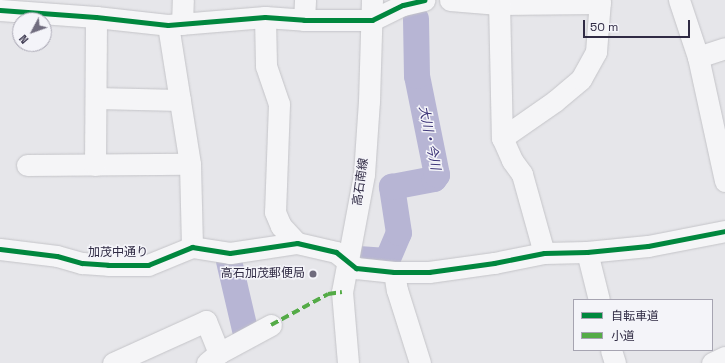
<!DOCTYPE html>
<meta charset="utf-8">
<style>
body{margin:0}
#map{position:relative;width:725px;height:363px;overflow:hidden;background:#e6e6ea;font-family:"Space Grotesk","Noto Sans JP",sans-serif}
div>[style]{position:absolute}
.river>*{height:26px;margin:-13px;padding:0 13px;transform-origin:13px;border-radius:13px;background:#b7b5d4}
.roads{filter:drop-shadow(0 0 1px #c4c4c8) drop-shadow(0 0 1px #c4c4c8)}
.minor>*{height:21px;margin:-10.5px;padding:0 10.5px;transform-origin:10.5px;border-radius:10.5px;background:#f5f5f7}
.quiet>*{height:4px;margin-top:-2px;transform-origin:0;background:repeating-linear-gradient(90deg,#54ab47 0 8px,transparent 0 12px)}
.cycleway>*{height:5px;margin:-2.5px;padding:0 2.5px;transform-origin:2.5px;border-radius:2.5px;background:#00873e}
.dots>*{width:11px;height:11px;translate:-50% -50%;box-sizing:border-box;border:2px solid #f4f4f9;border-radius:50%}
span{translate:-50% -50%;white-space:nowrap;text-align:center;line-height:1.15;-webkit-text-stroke:3px #f4f4f9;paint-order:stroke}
.street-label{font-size:12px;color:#302b44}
.poi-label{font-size:12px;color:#302b44}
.right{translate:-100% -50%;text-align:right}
.water-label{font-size:13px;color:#3d3578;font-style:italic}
.legend{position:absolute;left:573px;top:299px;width:140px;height:52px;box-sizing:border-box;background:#f4f4f9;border:1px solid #a6a4b1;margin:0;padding:5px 7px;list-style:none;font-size:12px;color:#302b44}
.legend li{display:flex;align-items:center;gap:8px;height:20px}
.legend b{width:20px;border:1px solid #a6a4b1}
.north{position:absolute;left:12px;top:12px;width:40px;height:40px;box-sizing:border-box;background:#f4f4f9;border:1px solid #a6a4b1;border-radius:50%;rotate:229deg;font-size:11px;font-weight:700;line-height:16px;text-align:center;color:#302b44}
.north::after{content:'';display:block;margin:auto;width:14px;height:18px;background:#706c7e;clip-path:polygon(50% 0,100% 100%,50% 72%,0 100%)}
.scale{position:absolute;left:583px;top:20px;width:107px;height:18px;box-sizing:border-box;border:2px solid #302b44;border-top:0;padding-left:5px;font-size:12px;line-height:14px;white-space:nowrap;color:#302b44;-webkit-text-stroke:3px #f4f4f9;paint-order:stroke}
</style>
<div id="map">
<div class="river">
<i style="left:358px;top:259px;width:29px;rotate:4deg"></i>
<i style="left:387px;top:261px;width:30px;rotate:-67deg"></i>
<i style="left:399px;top:233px;width:47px;rotate:-98.7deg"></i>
<i style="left:392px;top:187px;width:43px;rotate:-10.8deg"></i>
<i style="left:434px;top:179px;width:5px;rotate:-53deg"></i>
<i style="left:437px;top:175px;width:101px;rotate:-101.4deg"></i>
<i style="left:417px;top:76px;width:57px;rotate:-91deg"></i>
<i style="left:229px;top:261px;width:75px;rotate:76.9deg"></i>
</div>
<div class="roads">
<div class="minor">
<i style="left:450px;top:0;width:49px;rotate:4.7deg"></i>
<i style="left:499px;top:4px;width:101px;rotate:-0.6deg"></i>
<i style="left:499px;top:0;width:138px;rotate:88.8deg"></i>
<i style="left:679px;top:0;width:60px;rotate:71.6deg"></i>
<i style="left:698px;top:57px;width:127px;rotate:77.7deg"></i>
<i style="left:0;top:10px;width:96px;rotate:4.2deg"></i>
<i style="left:96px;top:17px;width:72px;rotate:6.3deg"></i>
<i style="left:168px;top:25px;width:97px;rotate:-4.7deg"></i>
<i style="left:265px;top:17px;width:39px;rotate:4deg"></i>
<i style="left:304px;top:20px;width:68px"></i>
<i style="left:372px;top:20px;width:34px;rotate:-26deg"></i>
<i style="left:403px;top:5px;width:22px;rotate:-13deg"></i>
<i style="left:265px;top:17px;width:49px;rotate:88.8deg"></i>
<i style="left:266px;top:66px;width:40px;rotate:71.1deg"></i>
<i style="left:279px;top:104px;width:108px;rotate:92.1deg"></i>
<i style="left:275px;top:212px;width:15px;rotate:67deg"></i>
<i style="left:281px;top:226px;width:23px;rotate:47deg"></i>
<i style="left:304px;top:20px;width:20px;rotate:-87deg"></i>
<i style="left:182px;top:24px;width:24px;rotate:-88deg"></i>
<i style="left:168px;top:25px;width:141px;rotate:81deg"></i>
<i style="left:190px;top:164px;width:83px;rotate:88.6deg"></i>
<i style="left:698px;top:57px;width:28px;rotate:-18deg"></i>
<i style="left:96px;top:98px;width:84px;rotate:1.4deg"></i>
<i style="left:27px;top:165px;width:163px;rotate:-0.4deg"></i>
<i style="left:95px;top:165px;width:148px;rotate:-89.6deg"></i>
<i style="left:0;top:249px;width:57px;rotate:7deg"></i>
<i style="left:57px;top:256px;width:26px;rotate:16deg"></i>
<i style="left:82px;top:263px;width:26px;rotate:4deg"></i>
<i style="left:108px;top:265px;width:40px"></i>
<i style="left:148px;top:265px;width:48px;rotate:-22.2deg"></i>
<i style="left:192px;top:247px;width:38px;rotate:9deg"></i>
<i style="left:230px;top:253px;width:68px;rotate:-8.5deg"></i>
<i style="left:297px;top:243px;width:40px;rotate:13deg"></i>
<i style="left:336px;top:252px;width:26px;rotate:39deg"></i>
<i style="left:356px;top:268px;width:38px;rotate:6deg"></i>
<i style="left:394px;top:272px;width:35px"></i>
<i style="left:429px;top:272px;width:66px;rotate:-7.9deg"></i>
<i style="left:494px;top:263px;width:51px;rotate:-11.3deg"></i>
<i style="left:544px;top:253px;width:43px;rotate:-1.3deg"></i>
<i style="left:587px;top:252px;width:61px;rotate:-5.6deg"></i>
<i style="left:648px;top:246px;width:78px;rotate:-11deg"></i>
<i style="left:587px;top:252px;width:49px;rotate:76deg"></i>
<i style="left:544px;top:253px;width:82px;rotate:-105.6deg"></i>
<i style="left:522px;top:174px;width:17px;rotate:-126deg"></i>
<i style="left:512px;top:160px;width:24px;rotate:-114deg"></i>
<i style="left:502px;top:138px;width:65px;rotate:-34.9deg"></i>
<i style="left:555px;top:101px;width:34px;rotate:-40deg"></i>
<i style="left:581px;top:79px;width:31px;rotate:-61deg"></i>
<i style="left:596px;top:52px;width:52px;rotate:-85.6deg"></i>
<i style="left:394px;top:272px;width:18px;rotate:81deg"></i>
<i style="left:397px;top:290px;width:77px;rotate:72.5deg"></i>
<i style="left:611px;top:350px;width:14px;rotate:73deg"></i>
<i style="left:113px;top:363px;width:102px;rotate:-24.3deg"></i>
<i style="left:206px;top:321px;width:35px;rotate:68deg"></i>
<i style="left:207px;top:363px;width:16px;rotate:-40deg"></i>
<i style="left:219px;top:353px;width:59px;rotate:-28.3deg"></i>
<i style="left:348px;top:363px;width:71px;rotate:-94.8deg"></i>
<i style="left:342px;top:292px;width:120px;rotate:-79.4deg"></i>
<i style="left:364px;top:174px;width:73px;rotate:-86.1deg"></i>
<i style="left:369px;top:101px;width:101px;rotate:-88.3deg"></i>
<i style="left:712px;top:363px;width:14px;rotate:-25deg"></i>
</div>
</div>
<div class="quiet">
<i style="left:271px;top:325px;width:65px;rotate:-28.5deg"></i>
<i style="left:328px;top:294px;width:14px;rotate:-8deg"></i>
</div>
<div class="cycleway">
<i style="left:0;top:10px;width:96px;rotate:4.2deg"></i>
<i style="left:96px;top:17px;width:72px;rotate:6.3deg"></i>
<i style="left:168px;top:25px;width:97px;rotate:-4.7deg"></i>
<i style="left:265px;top:17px;width:39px;rotate:4deg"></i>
<i style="left:304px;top:20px;width:68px"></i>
<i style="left:372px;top:20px;width:34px;rotate:-26deg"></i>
<i style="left:403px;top:5px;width:22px;rotate:-13deg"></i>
<i style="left:0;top:249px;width:57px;rotate:7deg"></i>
<i style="left:57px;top:256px;width:26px;rotate:16deg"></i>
<i style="left:82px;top:263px;width:26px;rotate:4deg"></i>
<i style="left:108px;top:265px;width:40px"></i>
<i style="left:148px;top:265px;width:48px;rotate:-22.2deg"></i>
<i style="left:192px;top:247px;width:38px;rotate:9deg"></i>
<i style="left:230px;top:253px;width:68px;rotate:-8.5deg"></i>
<i style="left:297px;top:243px;width:40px;rotate:13deg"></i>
<i style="left:336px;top:252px;width:26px;rotate:39deg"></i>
<i style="left:356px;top:268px;width:38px;rotate:6deg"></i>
<i style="left:394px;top:272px;width:35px"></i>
<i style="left:429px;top:272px;width:66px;rotate:-7.9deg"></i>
<i style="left:494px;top:263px;width:51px;rotate:-11.3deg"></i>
<i style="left:544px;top:253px;width:43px;rotate:-1.3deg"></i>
<i style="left:587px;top:252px;width:61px;rotate:-5.6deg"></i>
<i style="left:648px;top:246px;width:78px;rotate:-11deg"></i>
</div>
<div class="dots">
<i style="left:313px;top:274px;background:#706c7e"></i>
</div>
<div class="street-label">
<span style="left:361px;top:182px;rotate:-82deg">高石南線</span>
<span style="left:118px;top:253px">加茂中通り</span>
</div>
<div class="poi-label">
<span class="right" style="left:305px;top:274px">高石加茂郵便局</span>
</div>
<div class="water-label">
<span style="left:429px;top:138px;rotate:79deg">大川・今川</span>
</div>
<ul class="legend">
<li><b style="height:5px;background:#00873e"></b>自転車道</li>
<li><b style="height:5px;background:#54ab47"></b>小道</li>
</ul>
<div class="north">N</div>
<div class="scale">50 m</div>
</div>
